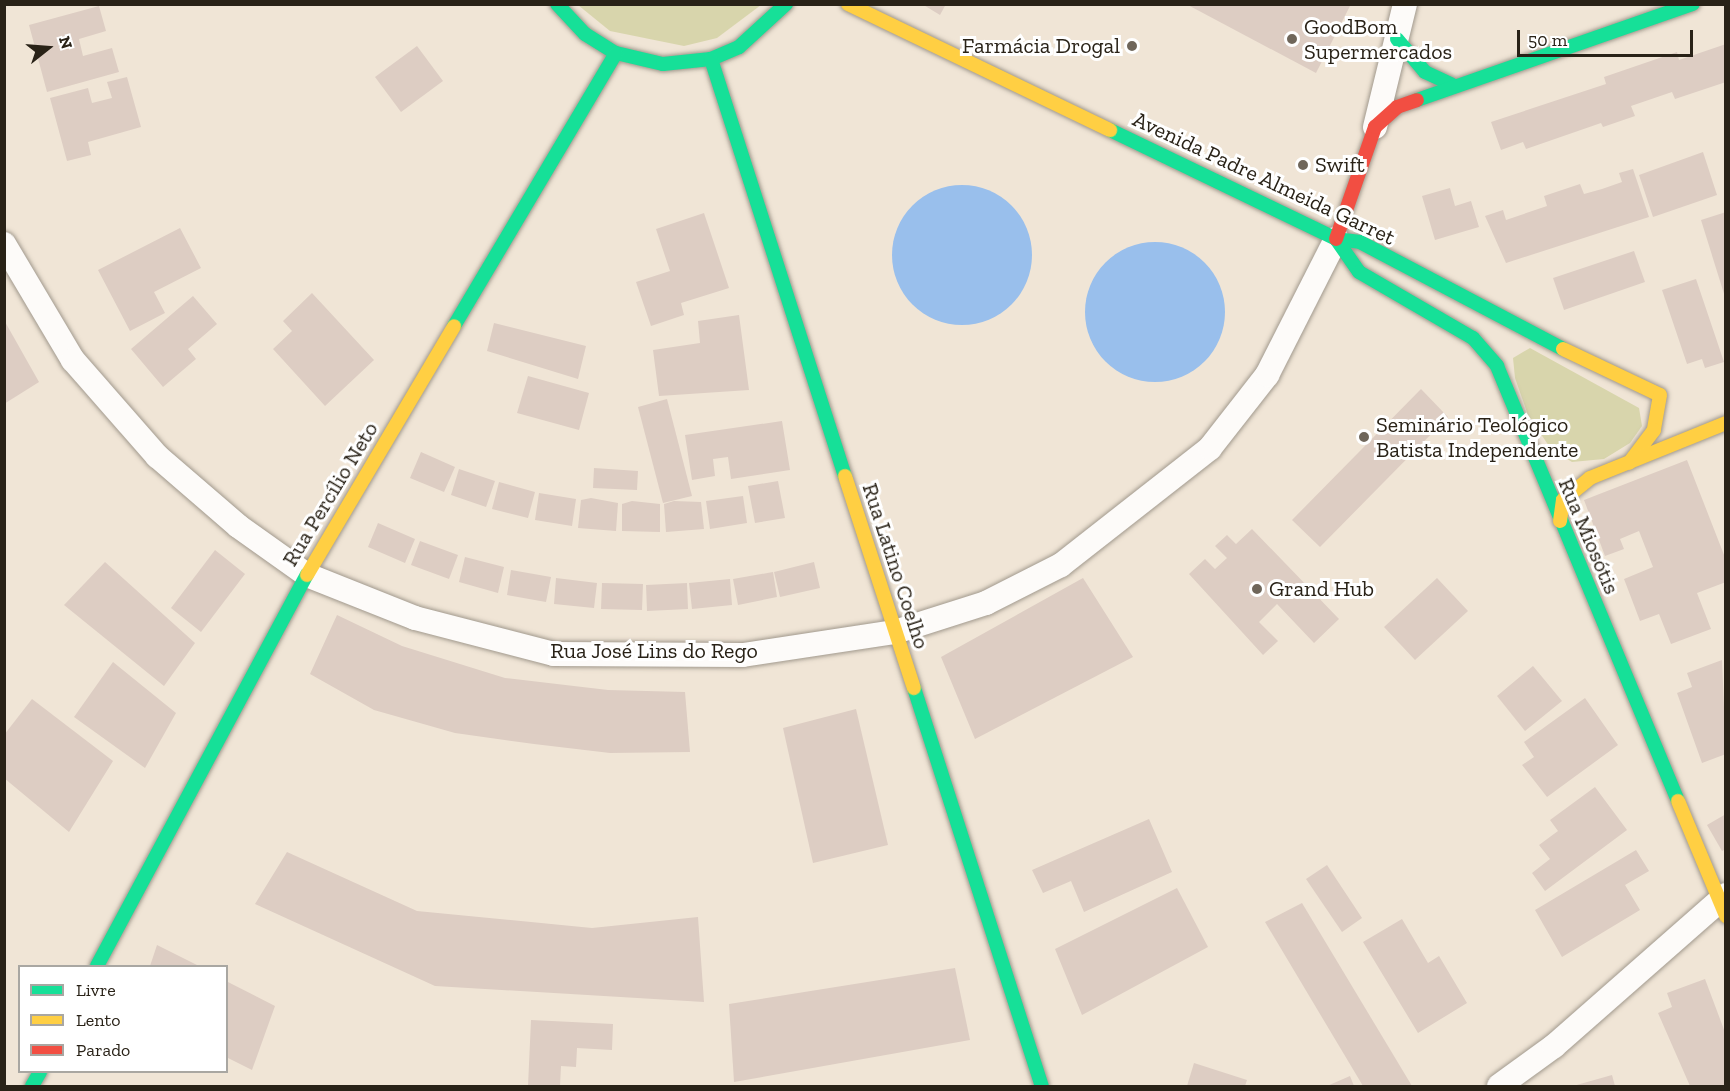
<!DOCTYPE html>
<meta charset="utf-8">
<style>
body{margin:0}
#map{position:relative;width:1730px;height:1091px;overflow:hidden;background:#f0e5d6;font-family:"Zilla Slab",serif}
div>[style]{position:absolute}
.green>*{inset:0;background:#d8d5ac}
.water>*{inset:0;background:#99bfec}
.round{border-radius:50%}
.building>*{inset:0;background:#ddcdc3}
.roads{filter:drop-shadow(0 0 2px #a1998d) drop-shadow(0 0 2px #a1998d)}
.street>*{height:24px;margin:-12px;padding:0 12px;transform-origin:12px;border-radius:12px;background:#fdfbf9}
.fast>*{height:14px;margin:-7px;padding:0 7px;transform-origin:7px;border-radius:7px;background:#16e098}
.slow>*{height:14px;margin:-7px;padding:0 7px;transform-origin:7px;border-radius:7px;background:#ffcf43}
.jam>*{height:14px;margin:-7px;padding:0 7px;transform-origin:7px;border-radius:7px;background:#f24e42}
.dots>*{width:16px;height:16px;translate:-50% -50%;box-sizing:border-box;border:3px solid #fff;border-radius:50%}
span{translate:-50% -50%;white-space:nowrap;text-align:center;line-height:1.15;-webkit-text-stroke:6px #fff;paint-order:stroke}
.poi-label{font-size:22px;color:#292217}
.left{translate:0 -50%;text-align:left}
.right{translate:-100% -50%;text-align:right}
.street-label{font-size:22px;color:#292217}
.frame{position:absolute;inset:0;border:6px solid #292217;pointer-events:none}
.legend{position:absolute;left:18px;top:965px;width:210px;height:108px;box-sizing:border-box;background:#fff;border:2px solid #a9a7a2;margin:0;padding:8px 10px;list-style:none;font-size:18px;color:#292217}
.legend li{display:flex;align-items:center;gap:12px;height:30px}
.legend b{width:30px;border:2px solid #a9a7a2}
.north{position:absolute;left:18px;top:18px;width:60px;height:60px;-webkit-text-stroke:4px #fff;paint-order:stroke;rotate:73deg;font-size:16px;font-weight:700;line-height:24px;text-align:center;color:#292217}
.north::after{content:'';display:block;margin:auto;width:21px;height:27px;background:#292217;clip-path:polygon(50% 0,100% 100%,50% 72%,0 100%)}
.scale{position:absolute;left:1517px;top:30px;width:176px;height:27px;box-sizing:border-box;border:3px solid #292217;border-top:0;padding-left:8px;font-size:18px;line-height:21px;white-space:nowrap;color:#292217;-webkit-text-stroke:4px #fff;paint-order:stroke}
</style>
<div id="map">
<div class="green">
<i style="clip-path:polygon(578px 5px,761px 5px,717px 38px,684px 46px,610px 31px)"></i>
<i style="clip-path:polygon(1530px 348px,1639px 408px,1642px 426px,1630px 443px,1604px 459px,1572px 462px,1551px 449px,1528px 415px,1515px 378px,1513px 358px)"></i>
</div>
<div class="water">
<i class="round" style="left:892px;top:185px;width:140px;height:140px"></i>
<i class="round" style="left:1085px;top:242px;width:140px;height:140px"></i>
</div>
<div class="building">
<i style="clip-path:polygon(922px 4px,946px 4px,940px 15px)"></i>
<i style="clip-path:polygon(1186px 4px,1351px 4px,1316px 73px)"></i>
<i style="clip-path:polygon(99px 6px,106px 31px,79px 39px,83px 56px,112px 48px,119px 72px,47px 92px,29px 25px)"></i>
<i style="clip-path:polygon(1726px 44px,1726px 82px,1675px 99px,1672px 92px,1631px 106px,1635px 116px,1603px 127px,1601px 123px,1526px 149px,1523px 142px,1501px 150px,1491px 122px,1606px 84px,1604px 77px,1677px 52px,1679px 60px)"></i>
<i style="clip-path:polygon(417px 46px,443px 81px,401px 112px,375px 77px)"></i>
<i style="clip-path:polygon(127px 77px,141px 127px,88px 142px,91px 155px,67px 161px,50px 98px,88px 88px,92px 103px,112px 98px,107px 82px)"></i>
<i style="clip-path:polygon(1703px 152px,1717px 195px,1653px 217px,1639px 175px)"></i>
<i style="clip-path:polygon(1633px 169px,1649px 217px,1506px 263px,1485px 216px,1503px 210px,1506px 220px,1547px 206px,1544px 196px,1580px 184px,1584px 194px,1602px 189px,1622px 182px,1619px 173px)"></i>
<i style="clip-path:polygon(1450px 188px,1455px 206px,1471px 201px,1479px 227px,1435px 240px,1422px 196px)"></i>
<i style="clip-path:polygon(1726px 212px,1726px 297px,1725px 297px,1701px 220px)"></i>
<i style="clip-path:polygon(704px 213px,729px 288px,681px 303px,684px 315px,651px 326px,636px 282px,670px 271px,656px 229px)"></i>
<i style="clip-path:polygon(180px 228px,201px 268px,154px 292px,165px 313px,130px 331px,98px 270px)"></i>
<i style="clip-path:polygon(1634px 251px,1645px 282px,1564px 310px,1553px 278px)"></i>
<i style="clip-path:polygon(1696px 279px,1724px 362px,1705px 368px,1702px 359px,1687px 364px,1662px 290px)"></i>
<i style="clip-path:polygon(312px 293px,374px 360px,325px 406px,273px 349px,292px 331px,283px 321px)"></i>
<i style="clip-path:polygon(193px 296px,217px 324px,188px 349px,196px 359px,163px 387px,131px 349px)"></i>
<i style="clip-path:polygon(739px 315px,749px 390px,659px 396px,653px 350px,700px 343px,698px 321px)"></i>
<i style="clip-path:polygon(4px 320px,39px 382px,4px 404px)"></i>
<i style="clip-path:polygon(494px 323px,586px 346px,578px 379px,487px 351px)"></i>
<i style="clip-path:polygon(528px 376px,589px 393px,579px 430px,517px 413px)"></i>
<i style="clip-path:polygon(1421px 389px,1448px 417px,1320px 547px,1292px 520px)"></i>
<i style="clip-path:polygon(667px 399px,692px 496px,663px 503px,638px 407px)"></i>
<i style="clip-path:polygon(782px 421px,790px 470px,731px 479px,728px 457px,713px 459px,715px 476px,692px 480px,685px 435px)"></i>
<i style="clip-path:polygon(421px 452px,455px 467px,444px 492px,410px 478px)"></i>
<i style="clip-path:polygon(1687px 460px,1726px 560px,1726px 582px,1697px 593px,1711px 629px,1671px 644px,1659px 614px,1640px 621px,1624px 579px,1653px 567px,1639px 531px,1620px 539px,1624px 549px,1605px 556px,1584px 500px)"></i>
<i style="clip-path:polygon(594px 468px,638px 471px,637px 490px,593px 488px)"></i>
<i style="clip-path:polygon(459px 469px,495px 481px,486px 507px,451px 495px)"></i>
<i style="clip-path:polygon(778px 481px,785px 518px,755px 523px,748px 486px)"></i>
<i style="clip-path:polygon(499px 482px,535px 492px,528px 518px,492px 509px)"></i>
<i style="clip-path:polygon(539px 493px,576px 499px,572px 526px,535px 520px)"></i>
<i style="clip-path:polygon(743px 496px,747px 523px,710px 529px,706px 501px)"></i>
<i style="clip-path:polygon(591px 498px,618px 503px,616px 531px,578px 528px,581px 500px)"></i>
<i style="clip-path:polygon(632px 501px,660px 504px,660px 532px,622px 531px,622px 504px)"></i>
<i style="clip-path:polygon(674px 501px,701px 502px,704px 529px,666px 532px,664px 504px)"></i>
<i style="clip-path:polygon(378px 523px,415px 539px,405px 563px,368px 547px)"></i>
<i style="clip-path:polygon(1252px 529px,1339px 619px,1314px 643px,1277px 604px,1259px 622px,1278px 641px,1263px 655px,1189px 574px,1205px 559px,1215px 569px,1227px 558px,1215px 546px,1227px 535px,1236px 544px)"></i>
<i style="clip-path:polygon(420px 541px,458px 555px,449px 579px,411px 565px)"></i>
<i style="clip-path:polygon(215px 550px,245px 574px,201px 632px,171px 608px)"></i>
<i style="clip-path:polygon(465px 557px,504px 567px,498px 593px,459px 582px)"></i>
<i style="clip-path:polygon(105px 562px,195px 643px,164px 686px,64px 605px)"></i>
<i style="clip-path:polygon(814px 562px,820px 588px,780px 597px,774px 572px)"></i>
<i style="clip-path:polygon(511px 570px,551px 577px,546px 602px,507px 595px)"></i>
<i style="clip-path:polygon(773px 572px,777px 597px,738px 605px,733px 579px)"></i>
<i style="clip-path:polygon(556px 578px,597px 583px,594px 608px,554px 604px)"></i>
<i style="clip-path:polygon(1083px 578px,1133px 657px,975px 739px,941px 657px)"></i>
<i style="clip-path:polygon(1437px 578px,1468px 611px,1415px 660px,1384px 627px)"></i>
<i style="clip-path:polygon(730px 579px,732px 605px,692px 609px,689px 583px)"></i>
<i style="clip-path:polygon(602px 583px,643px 584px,642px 610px,601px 609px)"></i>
<i style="clip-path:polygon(687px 583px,688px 609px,647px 611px,646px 585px)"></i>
<i style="clip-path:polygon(337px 615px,402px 646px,505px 678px,608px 690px,685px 692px,690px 752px,610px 753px,534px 744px,455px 733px,374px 710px,310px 674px)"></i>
<i style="clip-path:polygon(1722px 660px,1726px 754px,1702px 763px,1677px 693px,1692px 687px,1687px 673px)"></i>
<i style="clip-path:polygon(113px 662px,176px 713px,145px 768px,74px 717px)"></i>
<i style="clip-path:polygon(1533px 666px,1562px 701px,1525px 731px,1497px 696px)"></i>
<i style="clip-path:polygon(1585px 698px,1618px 745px,1547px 797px,1522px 765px,1534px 757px,1524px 742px)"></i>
<i style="clip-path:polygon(32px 699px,113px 761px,69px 832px,4px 778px,4px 735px)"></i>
<i style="clip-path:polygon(856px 709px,888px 845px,813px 863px,783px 728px)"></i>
<i style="clip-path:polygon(1595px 787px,1627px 830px,1545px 891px,1532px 873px,1550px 859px,1539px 845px,1558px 831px,1550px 820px)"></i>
<i style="clip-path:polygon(1726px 814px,1726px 849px,1722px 851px,1707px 825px)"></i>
<i style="clip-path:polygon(1149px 819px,1172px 872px,1084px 912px,1071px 881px,1043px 893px,1032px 870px)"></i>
<i style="clip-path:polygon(1636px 850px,1649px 871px,1625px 885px,1640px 910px,1562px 957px,1535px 910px)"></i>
<i style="clip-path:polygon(287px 852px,417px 911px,592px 928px,698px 917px,704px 1002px,435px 986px,255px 904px)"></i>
<i style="clip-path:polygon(1327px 865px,1362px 918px,1342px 932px,1306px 879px)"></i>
<i style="clip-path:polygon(1177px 888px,1208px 947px,1082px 1015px,1055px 949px)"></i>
<i style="clip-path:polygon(1302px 903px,1412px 1086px,1363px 1086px,1265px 922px)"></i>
<i style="clip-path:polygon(1402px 919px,1428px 963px,1439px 956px,1467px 1003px,1418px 1033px,1363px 942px)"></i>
<i style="clip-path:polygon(157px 945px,199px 966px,150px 966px)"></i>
<i style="clip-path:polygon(955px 968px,970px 1040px,734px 1082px,729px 1004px)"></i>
<i style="clip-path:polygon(1705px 979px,1726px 1035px,1726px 1086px,1690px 1086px,1658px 1013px,1672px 1007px,1667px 993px)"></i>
<i style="clip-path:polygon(226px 981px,275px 1006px,252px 1070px,226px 1057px)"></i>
<i style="clip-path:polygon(531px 1020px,613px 1024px,612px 1050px,577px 1048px,576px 1067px,561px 1066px,560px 1086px,528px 1086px)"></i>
<i style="clip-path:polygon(1194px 1063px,1247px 1080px,1245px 1086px,1187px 1086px)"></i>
<i style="clip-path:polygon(1612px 1075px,1615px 1086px,1573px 1086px)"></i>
<i style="clip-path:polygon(1350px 1076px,1354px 1086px,1327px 1086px)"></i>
</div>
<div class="roads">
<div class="street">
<i style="left:1375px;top:127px;width:127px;rotate:-76.3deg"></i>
<i style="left:4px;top:244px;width:135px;rotate:59.3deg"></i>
<i style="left:73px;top:360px;width:128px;rotate:48.8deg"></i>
<i style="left:157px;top:456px;width:107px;rotate:40.8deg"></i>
<i style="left:238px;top:526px;width:85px;rotate:35.4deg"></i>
<i style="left:307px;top:575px;width:116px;rotate:21.7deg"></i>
<i style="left:415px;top:618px;width:144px;rotate:14.5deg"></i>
<i style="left:554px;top:654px;width:189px;rotate:0.3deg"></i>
<i style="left:743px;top:655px;width:154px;rotate:-8.6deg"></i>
<i style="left:895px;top:632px;width:96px;rotate:-17.7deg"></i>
<i style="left:986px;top:603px;width:84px;rotate:-26.9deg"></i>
<i style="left:1061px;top:565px;width:189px;rotate:-38.1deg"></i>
<i style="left:1210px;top:448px;width:93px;rotate:-52deg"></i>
<i style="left:1267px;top:375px;width:153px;rotate:-63.1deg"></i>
<i style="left:1499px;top:1086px;width:68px;rotate:-36deg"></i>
<i style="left:1554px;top:1046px;width:229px;rotate:-41.3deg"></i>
</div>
<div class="fast">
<i style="left:557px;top:4px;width:41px;rotate:47deg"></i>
<i style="left:585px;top:34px;width:36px;rotate:32deg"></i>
<i style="left:616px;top:53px;width:48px;rotate:13.2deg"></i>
<i style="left:663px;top:64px;width:48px;rotate:-5.9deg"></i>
<i style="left:711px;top:59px;width:30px;rotate:-23deg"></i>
<i style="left:739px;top:47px;width:64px;rotate:-42.5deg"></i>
<i style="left:1397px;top:39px;width:43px;rotate:49.7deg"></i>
<i style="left:1425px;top:72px;width:29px;rotate:25deg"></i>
<i style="left:711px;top:59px;width:438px;rotate:72.2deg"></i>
<i style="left:1417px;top:100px;width:292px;rotate:-19.2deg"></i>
<i style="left:1110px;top:130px;width:251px;rotate:25.7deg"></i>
<i style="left:1336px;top:239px;width:24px;rotate:7deg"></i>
<i style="left:1360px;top:242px;width:229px;rotate:27.8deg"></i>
<i style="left:1336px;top:239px;width:40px;rotate:55.1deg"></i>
<i style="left:1359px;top:272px;width:132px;rotate:30.1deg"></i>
<i style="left:1473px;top:338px;width:37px;rotate:49deg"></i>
<i style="left:1497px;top:366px;width:471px;rotate:67.4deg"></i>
<i style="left:454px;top:326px;width:317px;rotate:-59.3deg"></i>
<i style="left:914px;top:688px;width:418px;rotate:72.2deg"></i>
<i style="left:97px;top:966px;width:444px;rotate:-61.8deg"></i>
<i style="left:32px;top:1086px;width:16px;rotate:-60deg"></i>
</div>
<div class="slow">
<i style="left:848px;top:4px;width:291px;rotate:25.7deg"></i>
<i style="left:1563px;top:349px;width:107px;rotate:25.4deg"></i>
<i style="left:1660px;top:395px;width:36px;rotate:100deg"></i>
<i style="left:1654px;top:430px;width:41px;rotate:127.1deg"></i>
<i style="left:845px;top:476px;width:223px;rotate:72deg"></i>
<i style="left:1560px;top:521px;width:21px;rotate:-82deg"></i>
<i style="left:1563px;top:500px;width:35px;rotate:-39deg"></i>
<i style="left:1590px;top:478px;width:147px;rotate:-22deg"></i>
<i style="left:307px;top:575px;width:289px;rotate:-59.4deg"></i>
<i style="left:1678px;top:801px;width:125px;rotate:67.3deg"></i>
</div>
<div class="jam">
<i style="left:1336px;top:239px;width:119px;rotate:-70.8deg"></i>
<i style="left:1375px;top:127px;width:30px;rotate:-42deg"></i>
<i style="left:1397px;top:107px;width:21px;rotate:-19deg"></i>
</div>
</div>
<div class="dots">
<i style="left:1292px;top:39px;background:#6f665a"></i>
<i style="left:1132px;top:46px;background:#6f665a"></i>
<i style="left:1303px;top:165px;background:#6f665a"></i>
<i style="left:1364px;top:437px;background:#6f665a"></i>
<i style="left:1257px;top:589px;background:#6f665a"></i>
</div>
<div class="poi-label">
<span class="left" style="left:1304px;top:39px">GoodBom<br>Supermercados</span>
<span class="right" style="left:1120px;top:46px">Farmácia Drogal</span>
<span class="left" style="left:1315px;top:165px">Swift</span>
<span class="left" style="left:1376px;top:437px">Seminário Teológico<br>Batista Independente</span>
<span class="left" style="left:1269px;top:589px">Grand Hub</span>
</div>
<div class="street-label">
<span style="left:1264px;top:178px;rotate:25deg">Avenida Padre Almeida Garret</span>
<span style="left:330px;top:494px;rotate:-59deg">Rua Percílio Neto</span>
<span style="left:1589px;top:536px;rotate:67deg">Rua Miosótis</span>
<span style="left:896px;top:566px;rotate:72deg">Rua Latino Coelho</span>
<span style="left:654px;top:651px">Rua José Lins do Rego</span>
</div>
<div class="frame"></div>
<ul class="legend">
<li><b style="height:8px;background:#16e098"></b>Livre</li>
<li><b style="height:8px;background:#ffcf43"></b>Lento</li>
<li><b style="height:8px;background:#f24e42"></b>Parado</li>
</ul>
<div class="north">N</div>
<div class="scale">50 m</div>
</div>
